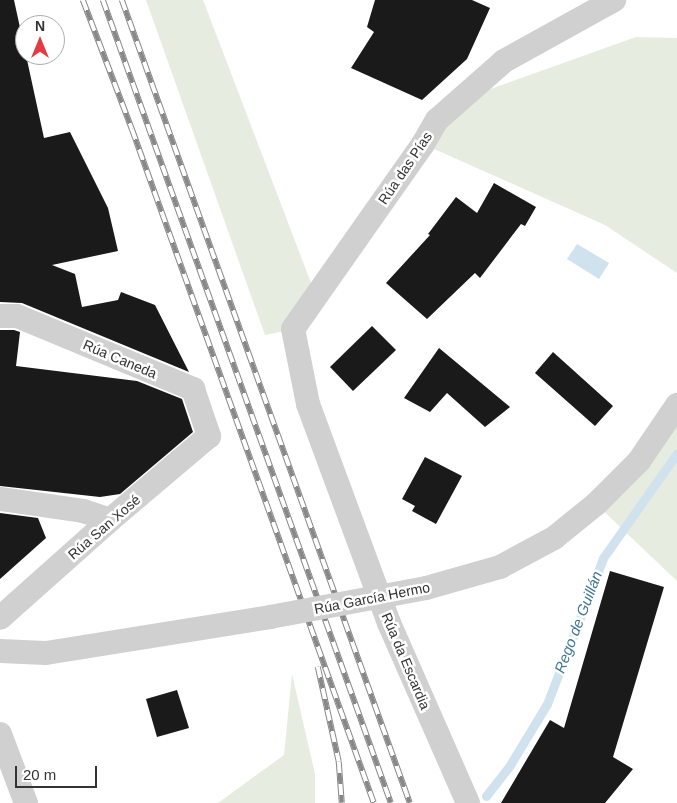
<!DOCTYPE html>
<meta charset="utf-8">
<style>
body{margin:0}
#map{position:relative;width:677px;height:803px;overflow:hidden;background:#fff;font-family:Helvetica,sans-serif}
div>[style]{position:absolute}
.green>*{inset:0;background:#e6ecdf}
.water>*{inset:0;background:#cfe2ee}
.stream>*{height:9px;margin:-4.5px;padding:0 4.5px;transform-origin:4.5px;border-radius:4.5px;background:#cfe2ee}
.building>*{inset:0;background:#1a1a1a}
.street>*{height:24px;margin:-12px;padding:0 12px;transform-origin:12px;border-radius:12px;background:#d0d0d0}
.rail>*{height:5.5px;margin-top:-2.75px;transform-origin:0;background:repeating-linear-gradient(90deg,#fff 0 11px,#888 0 22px);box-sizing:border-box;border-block:1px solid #888}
.street-bridge>*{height:24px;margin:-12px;padding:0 12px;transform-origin:12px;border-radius:12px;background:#d0d0d0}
span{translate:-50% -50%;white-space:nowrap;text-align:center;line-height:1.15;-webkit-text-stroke:5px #fff;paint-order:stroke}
.street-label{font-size:14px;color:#333}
.water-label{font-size:15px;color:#3f7597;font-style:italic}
.north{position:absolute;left:15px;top:15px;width:50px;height:50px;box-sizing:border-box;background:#fff;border:1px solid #adadad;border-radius:50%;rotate:0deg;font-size:14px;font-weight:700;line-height:20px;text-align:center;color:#333}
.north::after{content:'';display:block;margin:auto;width:18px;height:22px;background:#e63946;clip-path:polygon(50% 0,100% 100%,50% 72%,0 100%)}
.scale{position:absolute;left:15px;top:766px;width:82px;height:22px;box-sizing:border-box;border:2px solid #333;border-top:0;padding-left:6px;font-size:15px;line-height:18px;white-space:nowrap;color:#333;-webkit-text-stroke:4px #fff;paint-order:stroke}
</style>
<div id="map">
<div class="green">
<i style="clip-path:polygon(146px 0,203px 0,316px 296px,293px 329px,265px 335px)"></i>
<i style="clip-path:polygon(636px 37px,677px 38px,677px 273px,605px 225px,423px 144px,460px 100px)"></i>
<i style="clip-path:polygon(677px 405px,677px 581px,596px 504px)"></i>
<i style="clip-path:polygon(292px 674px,315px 774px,315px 803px,218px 803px,284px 755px)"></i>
</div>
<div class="water">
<i style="clip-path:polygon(577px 244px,609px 263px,599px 279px,567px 259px)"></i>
</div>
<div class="stream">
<i style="left:486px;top:796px;width:39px;rotate:-52deg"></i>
<i style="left:510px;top:765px;width:71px;rotate:-58.8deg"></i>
<i style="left:547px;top:704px;width:156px;rotate:-69deg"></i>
<i style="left:603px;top:558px;width:128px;rotate:-54.8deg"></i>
</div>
<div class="building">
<i style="clip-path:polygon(0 0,14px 0,44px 138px,70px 132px,108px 208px,118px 251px,52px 265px,75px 274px,82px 307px,118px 300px,121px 292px,155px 305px,189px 372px,22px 303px,0 302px)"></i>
<i style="clip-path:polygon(375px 0,472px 0,490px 8px,467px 59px,422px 100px,351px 68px,374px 32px,367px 27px)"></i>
<i style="clip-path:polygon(494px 183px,536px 207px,525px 226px,521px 224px,480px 278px,475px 273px,427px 319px,386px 283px,430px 235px,428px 234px,456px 197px,477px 213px)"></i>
<i style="clip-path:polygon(372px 326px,396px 350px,353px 391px,330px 367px)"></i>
<i style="clip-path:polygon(0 330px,14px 330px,20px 332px,16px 366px,137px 381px,182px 399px,193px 432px,120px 494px,100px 497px,0 486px)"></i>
<i style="clip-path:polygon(439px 348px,510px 407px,485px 427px,447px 393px,430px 412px,404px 398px)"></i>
<i style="clip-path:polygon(553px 352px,613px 406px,595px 426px,535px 373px)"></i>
<i style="clip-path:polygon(425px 457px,462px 476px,436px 524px,412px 511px,415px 506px,402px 499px)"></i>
<i style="clip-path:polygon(0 513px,38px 518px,46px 538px,0 579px)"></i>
<i style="clip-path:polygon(610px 571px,664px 587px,613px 757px,633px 769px,605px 803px,501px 803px,550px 720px,564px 728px)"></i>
<i style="clip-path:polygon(177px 690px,189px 728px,157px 737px,146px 699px)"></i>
</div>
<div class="street">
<i style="left:0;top:316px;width:17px"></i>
<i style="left:17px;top:316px;width:191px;rotate:22.5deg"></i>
<i style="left:193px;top:389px;width:50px;rotate:71.2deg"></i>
<i style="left:209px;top:436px;width:130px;rotate:139.7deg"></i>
<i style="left:110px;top:520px;width:147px;rotate:138.3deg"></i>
<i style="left:0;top:499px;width:84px;rotate:8.2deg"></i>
<i style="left:83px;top:511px;width:28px;rotate:18deg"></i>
<i style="left:426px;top:588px;width:77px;rotate:-15.8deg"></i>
<i style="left:500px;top:567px;width:61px;rotate:-28.2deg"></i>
<i style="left:554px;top:538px;width:54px;rotate:-39deg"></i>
<i style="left:596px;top:504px;width:61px;rotate:-45deg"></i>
<i style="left:639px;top:461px;width:68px;rotate:-55.8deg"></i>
<i style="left:0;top:651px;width:46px;rotate:2.5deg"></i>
<i style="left:46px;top:653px;width:227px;rotate:-9.1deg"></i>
<i style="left:0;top:734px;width:74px;rotate:69.4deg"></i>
<i style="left:468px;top:803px;width:197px;rotate:-113.7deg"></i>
<i style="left:389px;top:623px;width:233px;rotate:-110.3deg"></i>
<i style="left:308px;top:404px;width:76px;rotate:-101.3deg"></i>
<i style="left:293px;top:329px;width:226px;rotate:-54.9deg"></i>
<i style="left:423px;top:144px;width:28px;rotate:-60deg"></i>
<i style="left:437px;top:120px;width:89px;rotate:-41.4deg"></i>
<i style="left:504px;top:61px;width:126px;rotate:-29deg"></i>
</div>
<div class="rail">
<i style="left:83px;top:0;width:138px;rotate:69.2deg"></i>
<i style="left:132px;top:129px;width:716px;rotate:70.25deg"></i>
<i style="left:103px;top:0;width:853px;rotate:70.27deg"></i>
<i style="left:122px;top:0;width:853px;rotate:70.27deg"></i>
<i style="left:318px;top:667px;width:97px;rotate:77.5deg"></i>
<i style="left:339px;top:762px;width:41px;rotate:85.8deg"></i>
</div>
<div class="street-bridge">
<i style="left:270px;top:617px;width:159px;rotate:-10.5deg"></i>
</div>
<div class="street-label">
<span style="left:405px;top:168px;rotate:-56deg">Rúa das Pías</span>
<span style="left:120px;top:359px;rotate:23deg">Rúa Caneda</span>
<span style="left:104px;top:527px;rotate:-41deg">Rúa San Xosé</span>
<span style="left:372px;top:598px;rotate:-11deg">Rúa García Hermo</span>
<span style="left:406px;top:661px;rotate:67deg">Rúa da Escardia</span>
</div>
<div class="water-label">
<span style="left:578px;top:622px;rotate:-69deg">Rego de Guillán</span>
</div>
<div class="north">N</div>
<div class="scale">20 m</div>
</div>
